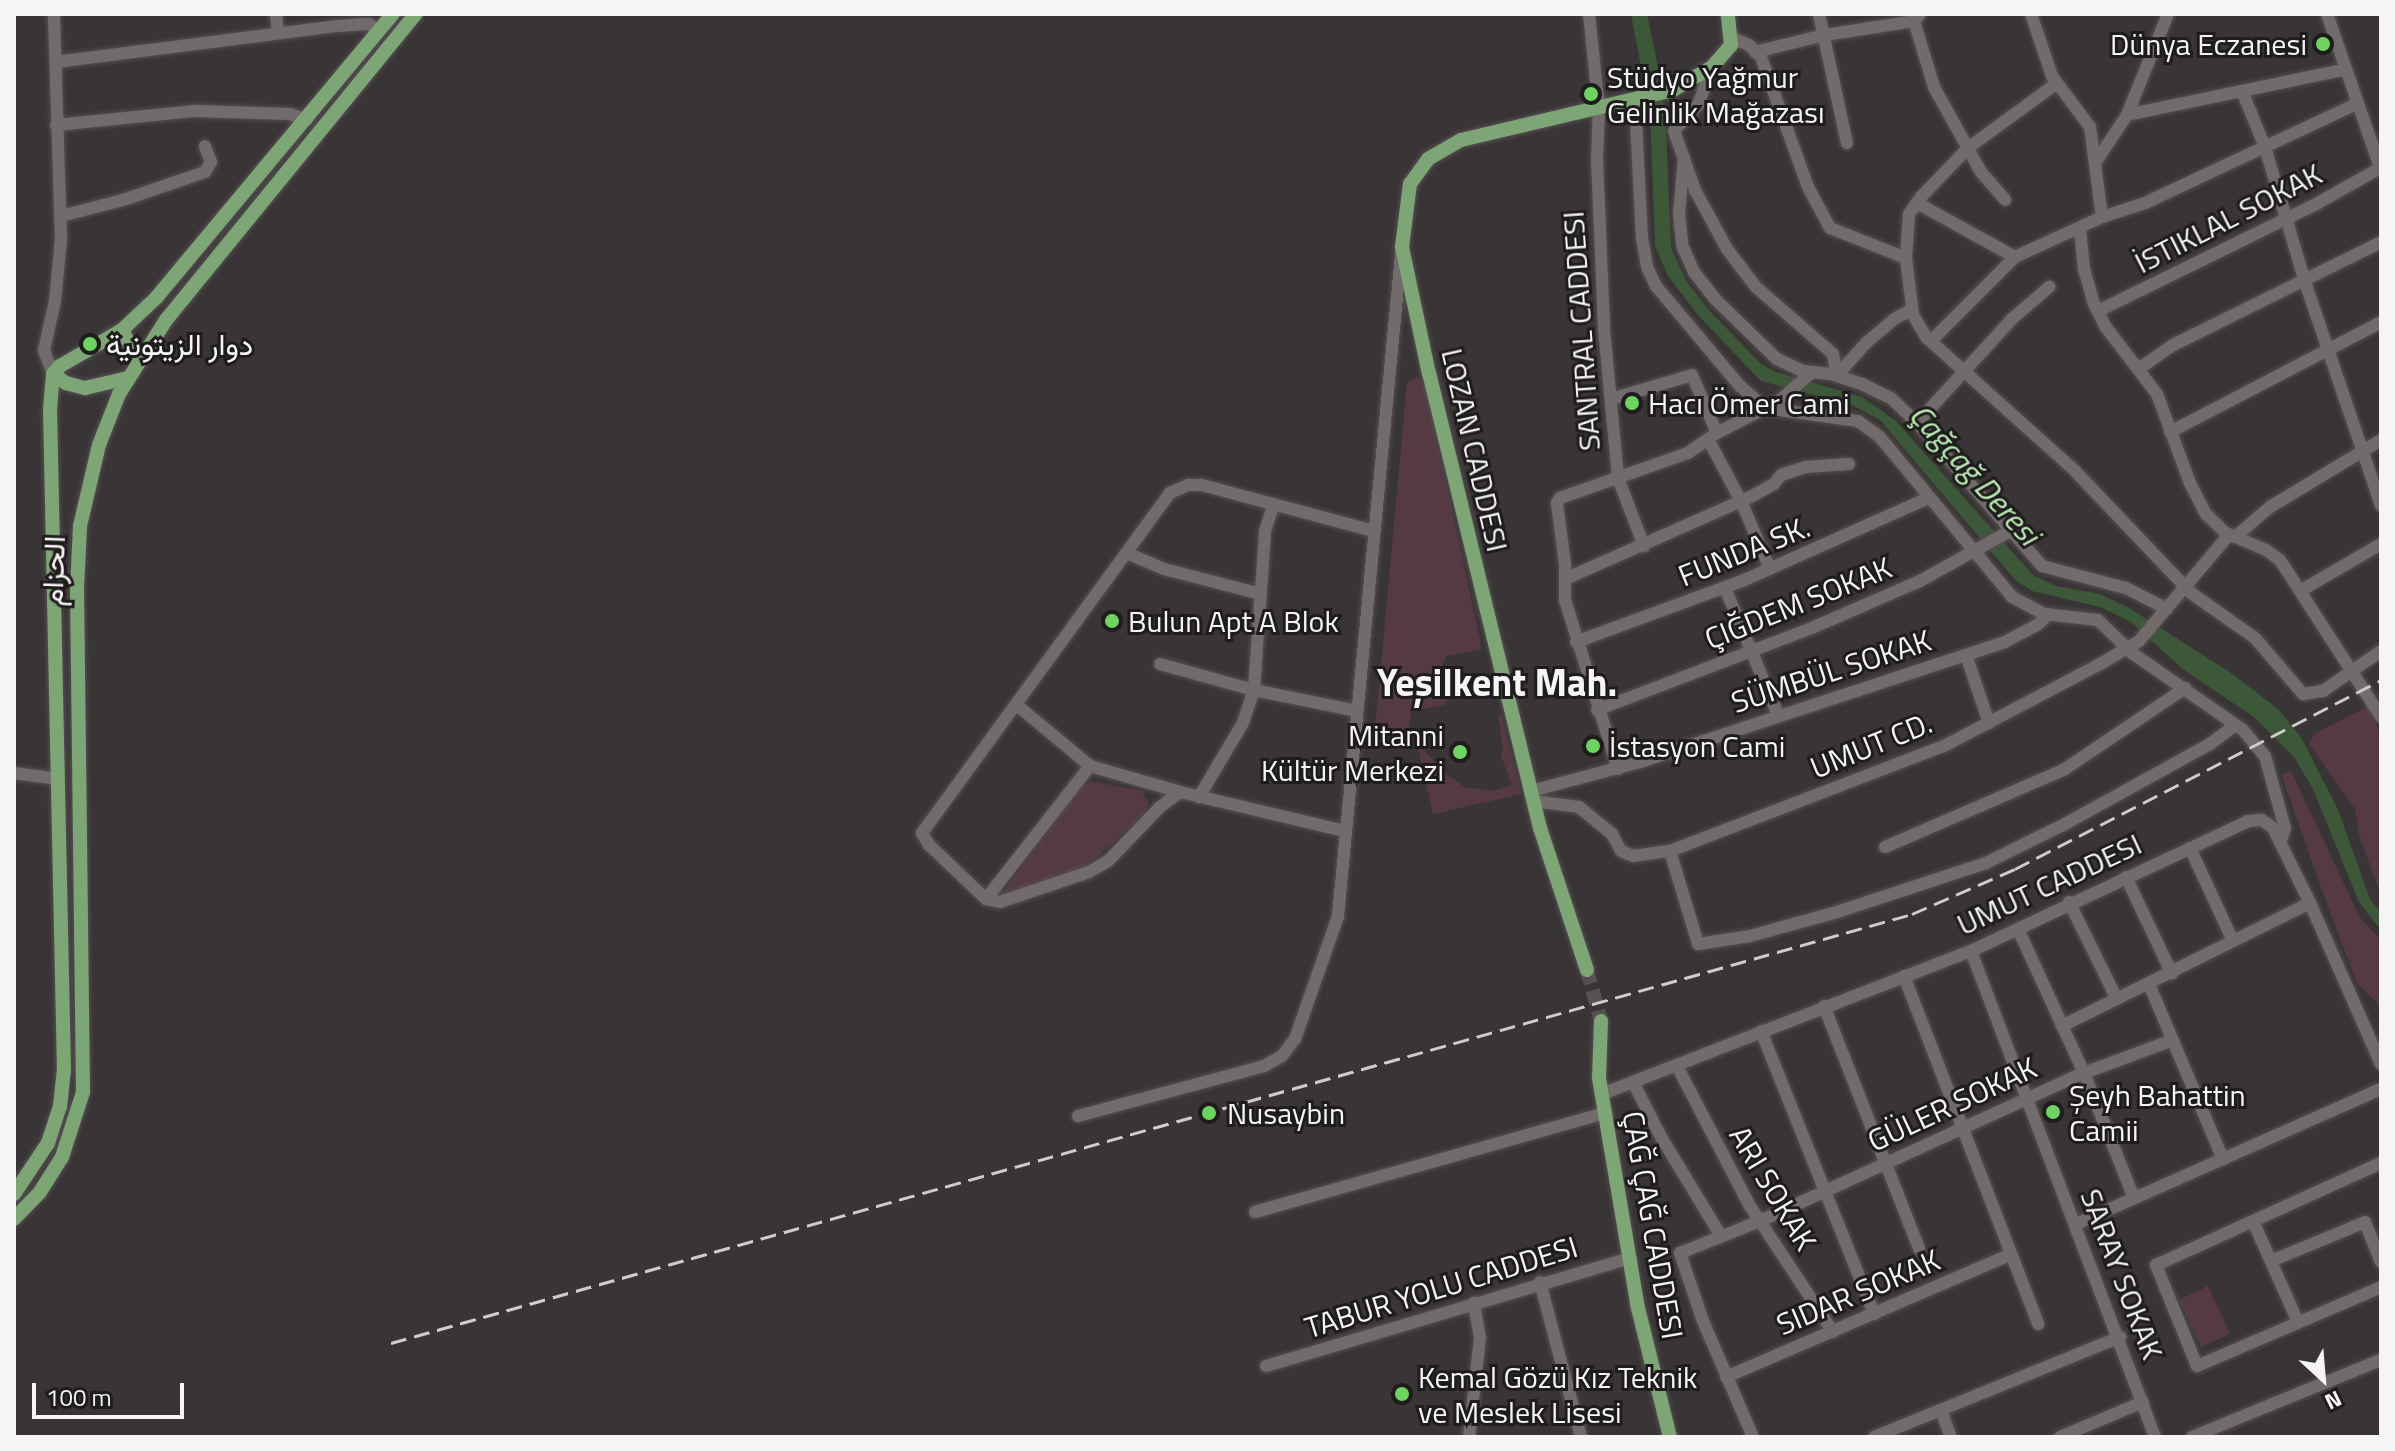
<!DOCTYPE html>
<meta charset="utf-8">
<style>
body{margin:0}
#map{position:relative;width:2395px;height:1451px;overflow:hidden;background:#393435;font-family:"Titillium Web",Vazirmatn,sans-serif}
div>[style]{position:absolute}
.green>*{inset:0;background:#563a43}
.water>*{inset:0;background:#3d5839}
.major-tunnel>*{height:14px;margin-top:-7px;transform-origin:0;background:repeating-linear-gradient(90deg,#565152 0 14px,transparent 0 21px)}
.roads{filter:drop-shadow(0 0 2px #545051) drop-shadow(0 0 2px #545051)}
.minor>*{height:12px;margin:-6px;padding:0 6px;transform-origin:6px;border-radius:6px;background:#716b6c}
.major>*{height:14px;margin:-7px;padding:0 7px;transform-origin:7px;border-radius:7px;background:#7ea576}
.rail>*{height:3px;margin-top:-1.5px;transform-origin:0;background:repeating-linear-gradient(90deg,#cfcccd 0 16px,transparent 0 24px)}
.dots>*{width:22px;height:22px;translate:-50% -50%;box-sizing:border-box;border:4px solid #1f1c1d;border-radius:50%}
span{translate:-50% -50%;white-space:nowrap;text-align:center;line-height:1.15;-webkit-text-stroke:6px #1f1c1d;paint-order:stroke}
.poi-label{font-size:30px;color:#f7f4f5}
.right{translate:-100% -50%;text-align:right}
.left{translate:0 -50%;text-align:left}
.street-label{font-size:30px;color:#f7f4f5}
.water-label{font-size:32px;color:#bdecb6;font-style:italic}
.district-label{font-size:38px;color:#f7f4f5;font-weight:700}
.frame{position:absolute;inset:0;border:16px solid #f7f4f5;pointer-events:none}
.north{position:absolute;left:2283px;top:1339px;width:80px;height:80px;-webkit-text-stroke:6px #1f1c1d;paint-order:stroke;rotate:154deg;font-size:22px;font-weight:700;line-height:32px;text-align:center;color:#f7f4f5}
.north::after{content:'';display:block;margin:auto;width:28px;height:36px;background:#f7f4f5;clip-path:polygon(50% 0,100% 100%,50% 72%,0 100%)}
.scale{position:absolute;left:32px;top:1383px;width:152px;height:36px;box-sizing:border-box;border:4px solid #f7f4f5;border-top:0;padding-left:10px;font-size:24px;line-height:28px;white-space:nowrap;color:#f7f4f5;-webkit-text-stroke:6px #1f1c1d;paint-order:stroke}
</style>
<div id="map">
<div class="green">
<i style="clip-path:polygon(1417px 377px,1424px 381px,1482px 649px,1446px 656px,1442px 667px,1447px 704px,1411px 712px,1408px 733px,1375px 730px,1407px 383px)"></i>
<i style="clip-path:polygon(2367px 707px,2381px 735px,2381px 896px,2359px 835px,2355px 809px,2309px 744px,2314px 734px)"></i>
<i style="clip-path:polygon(1501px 714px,1521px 794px,1433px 814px,1418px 749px,1422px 748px,1444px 773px,1465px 787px,1492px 791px,1512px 785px,1501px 756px,1503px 750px,1498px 715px)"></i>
<i style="clip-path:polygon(2291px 771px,2360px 918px,2381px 940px,2381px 1007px,2357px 983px,2329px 910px,2281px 774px)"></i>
<i style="clip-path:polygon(1091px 781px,1142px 791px,1149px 803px,1144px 814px,1088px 865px,1006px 896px,1001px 895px,1082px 786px)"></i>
<i style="clip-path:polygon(2208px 1286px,2230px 1334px,2201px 1347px,2179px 1300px)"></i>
</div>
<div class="water">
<i style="clip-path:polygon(1631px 14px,1647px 14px,1660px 77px,1666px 128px,1671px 248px,1687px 282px,1708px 309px,1761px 364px,1776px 372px,1862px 397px,1896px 421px,2033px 575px,2056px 586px,2100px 594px,2129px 608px,2228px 671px,2277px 708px,2301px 737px,2338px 810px,2370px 899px,2381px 913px,2381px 930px,2359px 902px,2313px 789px,2294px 757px,2254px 717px,2184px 670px,2130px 621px,2100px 607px,2032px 591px,2016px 581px,1880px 420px,1852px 405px,1761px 381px,1698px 315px,1668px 276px,1655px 246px,1650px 114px)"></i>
</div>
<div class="major-tunnel">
<i style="left:1587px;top:970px;width:53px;rotate:74.6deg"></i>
</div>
<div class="roads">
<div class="minor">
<i style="left:276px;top:14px;width:19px;rotate:84deg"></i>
<i style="left:1589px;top:14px;width:96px;rotate:84deg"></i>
<i style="left:1599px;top:109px;width:50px;rotate:92.3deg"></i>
<i style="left:1597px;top:159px;width:170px;rotate:87.6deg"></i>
<i style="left:1604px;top:329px;width:150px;rotate:84.6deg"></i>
<i style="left:1618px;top:478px;width:73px;rotate:69.1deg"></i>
<i style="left:1819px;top:14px;width:132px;rotate:77.8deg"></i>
<i style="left:2031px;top:14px;width:65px;rotate:71.3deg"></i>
<i style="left:2052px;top:76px;width:64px;rotate:53.3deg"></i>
<i style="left:2090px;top:127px;width:91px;rotate:82.4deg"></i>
<i style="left:2327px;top:14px;width:165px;rotate:70.9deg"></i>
<i style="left:1914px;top:21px;width:69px;rotate:73.1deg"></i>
<i style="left:1934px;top:87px;width:97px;rotate:61.1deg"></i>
<i style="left:1981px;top:172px;width:37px;rotate:49deg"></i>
<i style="left:1730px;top:37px;width:21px;rotate:23deg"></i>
<i style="left:1749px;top:45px;width:17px;rotate:45deg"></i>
<i style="left:1761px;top:57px;width:138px;rotate:70.1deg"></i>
<i style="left:1808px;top:187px;width:47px;rotate:61.8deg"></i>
<i style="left:1830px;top:228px;width:82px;rotate:21.5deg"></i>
<i style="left:1906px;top:258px;width:57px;rotate:83deg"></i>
<i style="left:1913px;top:315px;width:27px;rotate:59deg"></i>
<i style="left:1927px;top:338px;width:199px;rotate:41.9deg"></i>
<i style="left:2075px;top:471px;width:168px;rotate:46.4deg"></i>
<i style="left:2191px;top:593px;width:78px;rotate:35.1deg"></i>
<i style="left:2255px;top:638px;width:74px;rotate:49.4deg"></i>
<i style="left:2303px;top:694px;width:20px;rotate:-9deg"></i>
<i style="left:2323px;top:691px;width:70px;rotate:-34.6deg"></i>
<i style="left:1755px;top:52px;width:72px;rotate:-13.7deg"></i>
<i style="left:1825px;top:35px;width:90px;rotate:-8.9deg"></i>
<i style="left:1914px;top:21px;width:9px;rotate:-49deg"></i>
<i style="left:56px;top:62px;width:284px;rotate:-7.3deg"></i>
<i style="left:338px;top:26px;width:31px;rotate:-4deg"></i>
<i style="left:369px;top:24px;width:12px;rotate:35deg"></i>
<i style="left:1712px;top:67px;width:40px;rotate:110.2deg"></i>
<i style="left:1698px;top:105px;width:35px;rotate:133deg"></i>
<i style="left:1674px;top:131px;width:63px;rotate:70.4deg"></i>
<i style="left:1695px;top:190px;width:67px;rotate:61.5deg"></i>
<i style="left:1727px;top:249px;width:48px;rotate:52.7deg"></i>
<i style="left:1756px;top:287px;width:102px;rotate:41deg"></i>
<i style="left:1833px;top:354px;width:21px;rotate:79deg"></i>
<i style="left:1837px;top:375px;width:45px;rotate:-47.7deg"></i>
<i style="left:1867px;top:342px;width:35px;rotate:-40deg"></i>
<i style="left:1894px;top:319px;width:21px;rotate:-28deg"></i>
<i style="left:2242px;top:91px;width:61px;rotate:67.7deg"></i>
<i style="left:2265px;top:147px;width:138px;rotate:73.5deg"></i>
<i style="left:2304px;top:279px;width:239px;rotate:71.2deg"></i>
<i style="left:1635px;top:101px;width:137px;rotate:87.1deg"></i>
<i style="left:1642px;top:238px;width:29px;rotate:80deg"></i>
<i style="left:1647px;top:267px;width:21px;rotate:65deg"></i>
<i style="left:1656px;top:286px;width:131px;rotate:50deg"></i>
<i style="left:1740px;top:386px;width:33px;rotate:41deg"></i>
<i style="left:1765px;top:408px;width:94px;rotate:8deg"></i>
<i style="left:1858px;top:421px;width:26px;rotate:36deg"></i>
<i style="left:1879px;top:436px;width:209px;rotate:50.4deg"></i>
<i style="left:2012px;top:597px;width:36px;rotate:28deg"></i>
<i style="left:2044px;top:614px;width:54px;rotate:6.3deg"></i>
<i style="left:2098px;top:620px;width:47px;rotate:44.1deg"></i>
<i style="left:2132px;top:653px;width:135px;rotate:34.7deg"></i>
<i style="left:2243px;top:730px;width:34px;rotate:50deg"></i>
<i style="left:2265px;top:756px;width:75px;rotate:74.5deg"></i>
<i style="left:2285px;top:828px;width:16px;rotate:108deg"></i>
<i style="left:2127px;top:115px;width:221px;rotate:-11.8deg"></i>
<i style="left:56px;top:125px;width:140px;rotate:-5.8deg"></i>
<i style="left:195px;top:111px;width:95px;rotate:1.8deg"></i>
<i style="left:290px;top:114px;width:18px;rotate:19deg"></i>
<i style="left:1684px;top:158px;width:56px;rotate:95.1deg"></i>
<i style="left:1679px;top:214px;width:31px;rotate:84deg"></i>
<i style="left:1682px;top:245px;width:30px;rotate:66deg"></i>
<i style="left:1694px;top:272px;width:34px;rotate:52deg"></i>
<i style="left:1715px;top:299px;width:86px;rotate:44.1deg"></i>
<i style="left:1777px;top:359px;width:29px;rotate:25deg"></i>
<i style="left:1803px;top:371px;width:28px;rotate:6deg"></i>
<i style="left:1831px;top:374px;width:33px;rotate:18deg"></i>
<i style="left:1862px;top:384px;width:32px;rotate:26deg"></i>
<i style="left:1891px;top:398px;width:36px;rotate:44deg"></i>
<i style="left:1917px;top:423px;width:190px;rotate:48.8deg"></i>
<i style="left:2042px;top:566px;width:87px;rotate:14.7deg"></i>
<i style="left:2126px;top:588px;width:46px;rotate:27.1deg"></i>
<i style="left:2095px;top:163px;width:58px;rotate:-56.3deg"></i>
<i style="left:2127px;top:115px;width:109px;rotate:-67.9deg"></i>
<i style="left:1917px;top:203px;width:112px;rotate:28.9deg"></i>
<i style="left:61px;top:216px;width:64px;rotate:-14.5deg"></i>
<i style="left:123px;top:200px;width:87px;rotate:-18.9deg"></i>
<i style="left:205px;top:172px;width:12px;rotate:-59deg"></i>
<i style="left:211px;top:162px;width:17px;rotate:-111deg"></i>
<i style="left:2080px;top:229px;width:40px;rotate:84.3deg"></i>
<i style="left:2084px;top:269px;width:36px;rotate:74deg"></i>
<i style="left:2094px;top:304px;width:25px;rotate:63deg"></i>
<i style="left:2105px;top:326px;width:86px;rotate:52.6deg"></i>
<i style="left:2157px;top:394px;width:95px;rotate:69.7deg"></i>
<i style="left:2190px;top:483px;width:35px;rotate:63deg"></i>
<i style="left:2206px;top:514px;width:28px;rotate:44deg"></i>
<i style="left:2226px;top:533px;width:43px;rotate:23deg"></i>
<i style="left:2266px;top:550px;width:17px;rotate:36deg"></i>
<i style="left:2280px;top:560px;width:187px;rotate:57.2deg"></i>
<i style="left:1906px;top:258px;width:44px;rotate:-86.1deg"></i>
<i style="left:1909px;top:214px;width:21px;rotate:-55deg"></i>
<i style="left:1921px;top:197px;width:68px;rotate:-46.2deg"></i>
<i style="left:1968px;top:148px;width:110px;rotate:-36.1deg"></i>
<i style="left:2098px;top:311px;width:245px;rotate:-26.1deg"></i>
<i style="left:2318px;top:203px;width:71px;rotate:-29.4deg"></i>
<i style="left:1931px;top:341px;width:119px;rotate:-45deg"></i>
<i style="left:2015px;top:257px;width:96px;rotate:-24.7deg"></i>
<i style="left:2102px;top:217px;width:45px;rotate:-18deg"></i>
<i style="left:2145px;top:203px;width:233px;rotate:-25.1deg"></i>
<i style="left:2140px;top:368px;width:40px;rotate:-34.9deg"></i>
<i style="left:2173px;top:345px;width:232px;rotate:-26.3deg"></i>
<i style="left:53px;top:374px;width:26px;rotate:-111deg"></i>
<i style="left:44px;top:350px;width:50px;rotate:-77.3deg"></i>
<i style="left:55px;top:301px;width:62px;rotate:-84.5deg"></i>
<i style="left:61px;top:239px;width:225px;rotate:-91.8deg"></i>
<i style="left:1611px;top:399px;width:84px;rotate:-16.5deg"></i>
<i style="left:1692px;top:375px;width:63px;rotate:66.7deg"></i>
<i style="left:1917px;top:423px;width:142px;rotate:-47.6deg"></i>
<i style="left:2013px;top:318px;width:48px;rotate:-40.7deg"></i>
<i style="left:2170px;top:432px;width:238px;rotate:-27.5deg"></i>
<i style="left:1708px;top:439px;width:70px;rotate:62deg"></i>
<i style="left:1741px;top:501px;width:74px;rotate:66.9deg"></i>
<i style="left:2235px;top:537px;width:46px;rotate:-40.6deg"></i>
<i style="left:2270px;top:507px;width:130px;rotate:-31.1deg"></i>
<i style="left:1127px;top:553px;width:40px;rotate:23.4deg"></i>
<i style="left:1164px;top:569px;width:100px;rotate:14.5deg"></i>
<i style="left:1565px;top:579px;width:205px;rotate:-23.9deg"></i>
<i style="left:1752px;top:496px;width:25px;rotate:-29deg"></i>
<i style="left:1774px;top:484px;width:11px;rotate:-52deg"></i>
<i style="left:1781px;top:475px;width:26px;rotate:-18deg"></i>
<i style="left:1806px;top:467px;width:43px;rotate:-4deg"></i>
<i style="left:1725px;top:588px;width:138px;rotate:67.3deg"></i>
<i style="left:2300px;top:591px;width:94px;rotate:-30.1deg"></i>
<i style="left:1576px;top:642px;width:177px;rotate:-20.2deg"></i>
<i style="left:1742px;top:581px;width:204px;rotate:-24deg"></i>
<i style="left:1966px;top:655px;width:72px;rotate:71.3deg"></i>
<i style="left:1160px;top:664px;width:98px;rotate:15.5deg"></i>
<i style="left:1254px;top:690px;width:105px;rotate:11.5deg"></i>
<i style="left:1018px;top:706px;width:94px;rotate:39.8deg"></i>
<i style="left:1090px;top:766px;width:94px;rotate:16.1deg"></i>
<i style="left:1180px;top:792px;width:170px;rotate:13.3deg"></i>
<i style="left:1597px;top:710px;width:232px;rotate:-20.9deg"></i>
<i style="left:1814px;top:627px;width:116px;rotate:-23.5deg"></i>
<i style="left:1920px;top:581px;width:105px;rotate:-29deg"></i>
<i style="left:1618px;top:769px;width:177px;rotate:-107.4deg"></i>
<i style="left:1565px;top:600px;width:36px;rotate:-90deg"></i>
<i style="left:1565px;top:564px;width:62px;rotate:-97.5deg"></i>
<i style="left:1557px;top:503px;width:6px;rotate:-59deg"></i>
<i style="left:1560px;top:498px;width:136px;rotate:-19.4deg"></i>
<i style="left:1688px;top:453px;width:35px;rotate:-35deg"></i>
<i style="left:1717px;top:433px;width:70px;rotate:-27.3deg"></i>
<i style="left:1779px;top:401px;width:44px;rotate:-41.3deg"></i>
<i style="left:14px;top:773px;width:45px;rotate:7.6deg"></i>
<i style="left:1531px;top:791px;width:113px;rotate:-14.9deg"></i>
<i style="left:1640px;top:762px;width:382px;rotate:-18.2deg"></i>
<i style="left:2003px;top:643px;width:40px;rotate:-28deg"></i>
<i style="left:2038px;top:624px;width:15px;rotate:-42deg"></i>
<i style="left:1180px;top:792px;width:25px;rotate:143deg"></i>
<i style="left:1160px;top:807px;width:75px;rotate:133.9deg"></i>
<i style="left:1108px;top:861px;width:22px;rotate:150deg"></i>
<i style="left:1089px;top:872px;width:94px;rotate:161.4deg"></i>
<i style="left:1000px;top:902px;width:14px;rotate:-168deg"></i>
<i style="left:986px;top:899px;width:79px;rotate:-136.5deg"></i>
<i style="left:929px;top:845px;width:14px;rotate:-120deg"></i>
<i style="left:922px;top:833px;width:421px;rotate:-53.9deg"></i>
<i style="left:1170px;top:493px;width:20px;rotate:-24deg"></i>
<i style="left:1188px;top:485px;width:14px"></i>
<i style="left:1202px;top:485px;width:178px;rotate:15deg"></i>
<i style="left:1199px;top:797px;width:86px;rotate:-59.3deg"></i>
<i style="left:1243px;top:723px;width:35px;rotate:-72deg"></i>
<i style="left:1254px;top:690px;width:159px;rotate:-86deg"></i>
<i style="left:1265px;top:531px;width:25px;rotate:-72deg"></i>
<i style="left:1533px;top:801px;width:46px;rotate:7.4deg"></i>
<i style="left:1579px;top:807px;width:43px;rotate:39.3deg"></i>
<i style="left:1612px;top:834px;width:19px;rotate:62deg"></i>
<i style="left:1621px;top:851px;width:13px;rotate:23deg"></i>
<i style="left:1633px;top:856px;width:37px;rotate:-8deg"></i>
<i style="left:1670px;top:851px;width:293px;rotate:-21deg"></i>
<i style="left:1944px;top:746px;width:178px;rotate:-27.7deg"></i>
<i style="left:2102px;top:663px;width:43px;rotate:-30.7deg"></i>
<i style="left:2139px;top:641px;width:139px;rotate:-49.7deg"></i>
<i style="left:1885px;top:847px;width:196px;rotate:-23.4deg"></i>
<i style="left:2065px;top:769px;width:145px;rotate:-34deg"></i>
<i style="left:2190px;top:848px;width:102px;rotate:65.2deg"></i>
<i style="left:1670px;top:851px;width:97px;rotate:73.2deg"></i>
<i style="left:1698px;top:944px;width:53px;rotate:-8.7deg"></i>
<i style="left:1750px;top:936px;width:90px;rotate:-15.4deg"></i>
<i style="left:1837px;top:912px;width:157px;rotate:-18.2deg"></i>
<i style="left:1986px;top:863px;width:88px;rotate:-26.3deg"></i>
<i style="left:2065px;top:824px;width:166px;rotate:-28.9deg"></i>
<i style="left:2210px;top:744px;width:31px;rotate:-37deg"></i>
<i style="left:2126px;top:877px;width:107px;rotate:64.6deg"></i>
<i style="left:986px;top:899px;width:169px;rotate:-52deg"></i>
<i style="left:2069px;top:902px;width:108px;rotate:63.7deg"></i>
<i style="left:2018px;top:929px;width:158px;rotate:65.4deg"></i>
<i style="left:2084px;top:1073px;width:135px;rotate:68.2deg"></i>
<i style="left:1971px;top:951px;width:520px;rotate:69.26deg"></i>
<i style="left:1904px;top:976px;width:373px;rotate:68.9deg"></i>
<i style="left:2149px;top:984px;width:190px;rotate:67.1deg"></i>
<i style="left:1824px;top:1006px;width:261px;rotate:68.6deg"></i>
<i style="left:2062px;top:1026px;width:277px;rotate:-26.4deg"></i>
<i style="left:1761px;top:1031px;width:305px;rotate:68.2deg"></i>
<i style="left:1677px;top:1066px;width:158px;rotate:62.5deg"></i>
<i style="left:1750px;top:1206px;width:151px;rotate:56.6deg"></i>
<i style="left:1633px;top:1082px;width:62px;rotate:63deg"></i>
<i style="left:1661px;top:1137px;width:116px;rotate:58.8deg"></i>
<i style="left:1602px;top:1094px;width:396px;rotate:-21.2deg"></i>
<i style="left:1971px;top:951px;width:306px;rotate:-25.1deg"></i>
<i style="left:2248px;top:821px;width:14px;rotate:-4deg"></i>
<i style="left:2262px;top:820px;width:14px;rotate:36deg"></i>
<i style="left:2273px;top:828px;width:84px;rotate:63.7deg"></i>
<i style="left:2310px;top:903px;width:176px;rotate:66.2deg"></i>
<i style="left:1078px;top:1116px;width:193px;rotate:-15deg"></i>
<i style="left:1264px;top:1066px;width:21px;rotate:-29deg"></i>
<i style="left:1282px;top:1056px;width:21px;rotate:-53deg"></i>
<i style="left:1295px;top:1039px;width:130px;rotate:-70.7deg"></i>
<i style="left:1338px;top:916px;width:665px;rotate:-84.56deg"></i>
<i style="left:2381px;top:1163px;width:247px;rotate:155.6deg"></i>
<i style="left:2156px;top:1265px;width:109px;rotate:67.9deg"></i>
<i style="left:2197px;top:1366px;width:200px;rotate:-23.2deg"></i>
<i style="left:1255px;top:1212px;width:365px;rotate:-15.8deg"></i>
<i style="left:2253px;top:1221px;width:111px;rotate:66deg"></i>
<i style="left:2076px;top:1224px;width:334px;rotate:-23.9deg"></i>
<i style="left:2271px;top:1261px;width:102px;rotate:-22.5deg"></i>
<i style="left:2365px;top:1222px;width:43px;rotate:68.2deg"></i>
<i style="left:1540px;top:1282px;width:160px;rotate:75.2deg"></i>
<i style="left:1266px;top:1366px;width:380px;rotate:-16.5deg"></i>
<i style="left:1726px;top:1377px;width:310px;rotate:-23.3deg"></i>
<i style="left:1941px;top:1410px;width:29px;rotate:70deg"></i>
<i style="left:1469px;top:1437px;width:100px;rotate:-83.7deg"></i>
<i style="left:1480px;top:1338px;width:36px;rotate:-100deg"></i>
<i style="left:1753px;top:1437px;width:126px;rotate:-113.3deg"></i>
<i style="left:1703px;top:1321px;width:72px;rotate:-108.7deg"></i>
<i style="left:1680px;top:1253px;width:86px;rotate:-21.8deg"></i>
<i style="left:1760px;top:1221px;width:356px;rotate:-24.6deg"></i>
<i style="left:2084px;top:1073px;width:92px;rotate:-20.4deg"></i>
<i style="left:1874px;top:1437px;width:266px;rotate:-22.1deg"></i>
<i style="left:2060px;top:1437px;width:90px;rotate:-22.9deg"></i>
<i style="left:2192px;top:1437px;width:204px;rotate:-22.2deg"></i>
</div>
<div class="major">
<i style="left:122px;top:330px;width:34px;rotate:62deg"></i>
<i style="left:53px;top:374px;width:16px;rotate:35deg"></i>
<i style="left:66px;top:383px;width:20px;rotate:15deg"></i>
<i style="left:85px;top:388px;width:44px;rotate:-13.1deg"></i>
<i style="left:1587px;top:970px;width:150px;rotate:-108.3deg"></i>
<i style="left:1540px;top:828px;width:467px;rotate:-103.7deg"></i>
<i style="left:1429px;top:374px;width:130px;rotate:-102deg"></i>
<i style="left:1402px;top:247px;width:64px;rotate:-82.8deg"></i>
<i style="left:1410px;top:184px;width:31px;rotate:-54deg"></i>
<i style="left:1428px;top:159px;width:38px;rotate:-30deg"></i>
<i style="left:1461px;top:140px;width:218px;rotate:-13.3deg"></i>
<i style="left:1673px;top:90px;width:45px;rotate:-30.5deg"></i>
<i style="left:1712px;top:67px;width:29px;rotate:-49deg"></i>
<i style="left:1731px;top:45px;width:31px;rotate:-96deg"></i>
<i style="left:1601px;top:1021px;width:57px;rotate:92deg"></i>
<i style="left:1599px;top:1078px;width:233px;rotate:80.4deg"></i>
<i style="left:1638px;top:1308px;width:133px;rotate:76.1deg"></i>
<i style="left:14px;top:1194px;width:61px;rotate:-56.3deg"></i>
<i style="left:48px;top:1143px;width:38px;rotate:-72deg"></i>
<i style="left:60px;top:1107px;width:36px;rotate:-84deg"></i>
<i style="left:64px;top:1071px;width:662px;rotate:-91.21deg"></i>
<i style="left:50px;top:409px;width:35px;rotate:-85deg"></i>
<i style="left:53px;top:374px;width:11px;rotate:-49deg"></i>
<i style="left:60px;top:366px;width:72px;rotate:-30.1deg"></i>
<i style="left:122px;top:330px;width:47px;rotate:-43.3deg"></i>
<i style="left:156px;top:298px;width:370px;rotate:-50.2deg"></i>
<i style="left:14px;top:1219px;width:37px;rotate:-46deg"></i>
<i style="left:40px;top:1192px;width:41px;rotate:-57.8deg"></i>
<i style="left:62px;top:1157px;width:68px;rotate:-72.1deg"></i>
<i style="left:83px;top:1092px;width:504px;rotate:-90.68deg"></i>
<i style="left:77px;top:588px;width:62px;rotate:-87.2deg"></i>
<i style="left:80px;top:526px;width:83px;rotate:-76.8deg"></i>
<i style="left:99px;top:445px;width:55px;rotate:-68.6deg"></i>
<i style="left:119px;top:394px;width:88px;rotate:-57.6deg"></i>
<i style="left:166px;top:320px;width:395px;rotate:-50.8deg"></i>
</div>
</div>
<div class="rail">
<i style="left:391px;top:1343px;width:1580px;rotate:-15.75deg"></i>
<i style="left:1912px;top:914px;width:112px;rotate:-23.6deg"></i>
<i style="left:2015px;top:869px;width:412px;rotate:-27.3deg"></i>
</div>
<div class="dots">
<i style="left:2323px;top:44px;background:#6ed361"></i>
<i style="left:1591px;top:94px;background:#6ed361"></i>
<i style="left:90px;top:344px;background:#6ed361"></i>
<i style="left:1632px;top:403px;background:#6ed361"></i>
<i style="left:1112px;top:621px;background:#6ed361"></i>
<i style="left:1593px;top:746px;background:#6ed361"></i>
<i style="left:1460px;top:752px;background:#6ed361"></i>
<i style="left:2053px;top:1112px;background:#6ed361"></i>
<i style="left:1209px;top:1113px;background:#6ed361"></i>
<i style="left:1402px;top:1394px;background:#6ed361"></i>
</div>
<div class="poi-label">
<span class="right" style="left:2307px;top:44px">Dünya Eczanesi</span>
<span class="left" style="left:1607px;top:94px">Stüdyo Yağmur<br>Gelinlik Mağazası</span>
<span class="left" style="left:106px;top:344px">دوار الزيتونية</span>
<span class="left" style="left:1648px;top:403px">Hacı Ömer Cami</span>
<span class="left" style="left:1128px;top:621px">Bulun Apt A Blok</span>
<span class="right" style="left:1444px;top:752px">Mitanni<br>Kültür Merkezi</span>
<span class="left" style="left:1609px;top:746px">İstasyon Cami</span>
<span class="left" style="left:2069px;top:1112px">Şeyh Bahattin<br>Camii</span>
<span class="left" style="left:1227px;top:1113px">Nusaybin</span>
<span class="left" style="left:1418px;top:1394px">Kemal Gözü Kız Teknik<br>ve Meslek Lisesi</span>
</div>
<div class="street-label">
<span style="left:2228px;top:218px;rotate:-27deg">İSTIKLAL SOKAK</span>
<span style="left:1581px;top:331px;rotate:-94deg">SANTRAL CADDESI</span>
<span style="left:1475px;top:450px;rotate:77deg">LOZAN CADDESI</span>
<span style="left:1744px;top:551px;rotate:-22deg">FUNDA SK.</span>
<span style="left:53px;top:571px;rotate:-88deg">الحزام</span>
<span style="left:1798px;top:603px;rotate:-22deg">ÇIĞDEM SOKAK</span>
<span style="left:1831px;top:671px;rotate:-18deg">SÜMBÜL SOKAK</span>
<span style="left:1871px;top:745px;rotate:-22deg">UMUT CD.</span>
<span style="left:2049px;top:884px;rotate:-25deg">UMUT CADDESI</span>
<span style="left:1952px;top:1104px;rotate:-25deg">GÜLER SOKAK</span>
<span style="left:1773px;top:1188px;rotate:59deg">ARI SOKAK</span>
<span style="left:1653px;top:1225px;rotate:80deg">ÇAĞ ÇAĞ CADDESI</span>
<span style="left:2122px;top:1274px;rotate:69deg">SARAY SOKAK</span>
<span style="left:1441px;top:1287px;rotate:-17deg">TABUR YOLU CADDESI</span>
<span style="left:1858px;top:1292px;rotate:-23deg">SIDAR SOKAK</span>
</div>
<div class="water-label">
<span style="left:1975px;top:474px;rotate:48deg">Çağçağ Deresi</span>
</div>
<div class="district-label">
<span style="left:1497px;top:683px">Yeşilkent Mah.</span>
</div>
<div class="frame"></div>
<div class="north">N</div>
<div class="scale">100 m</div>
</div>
